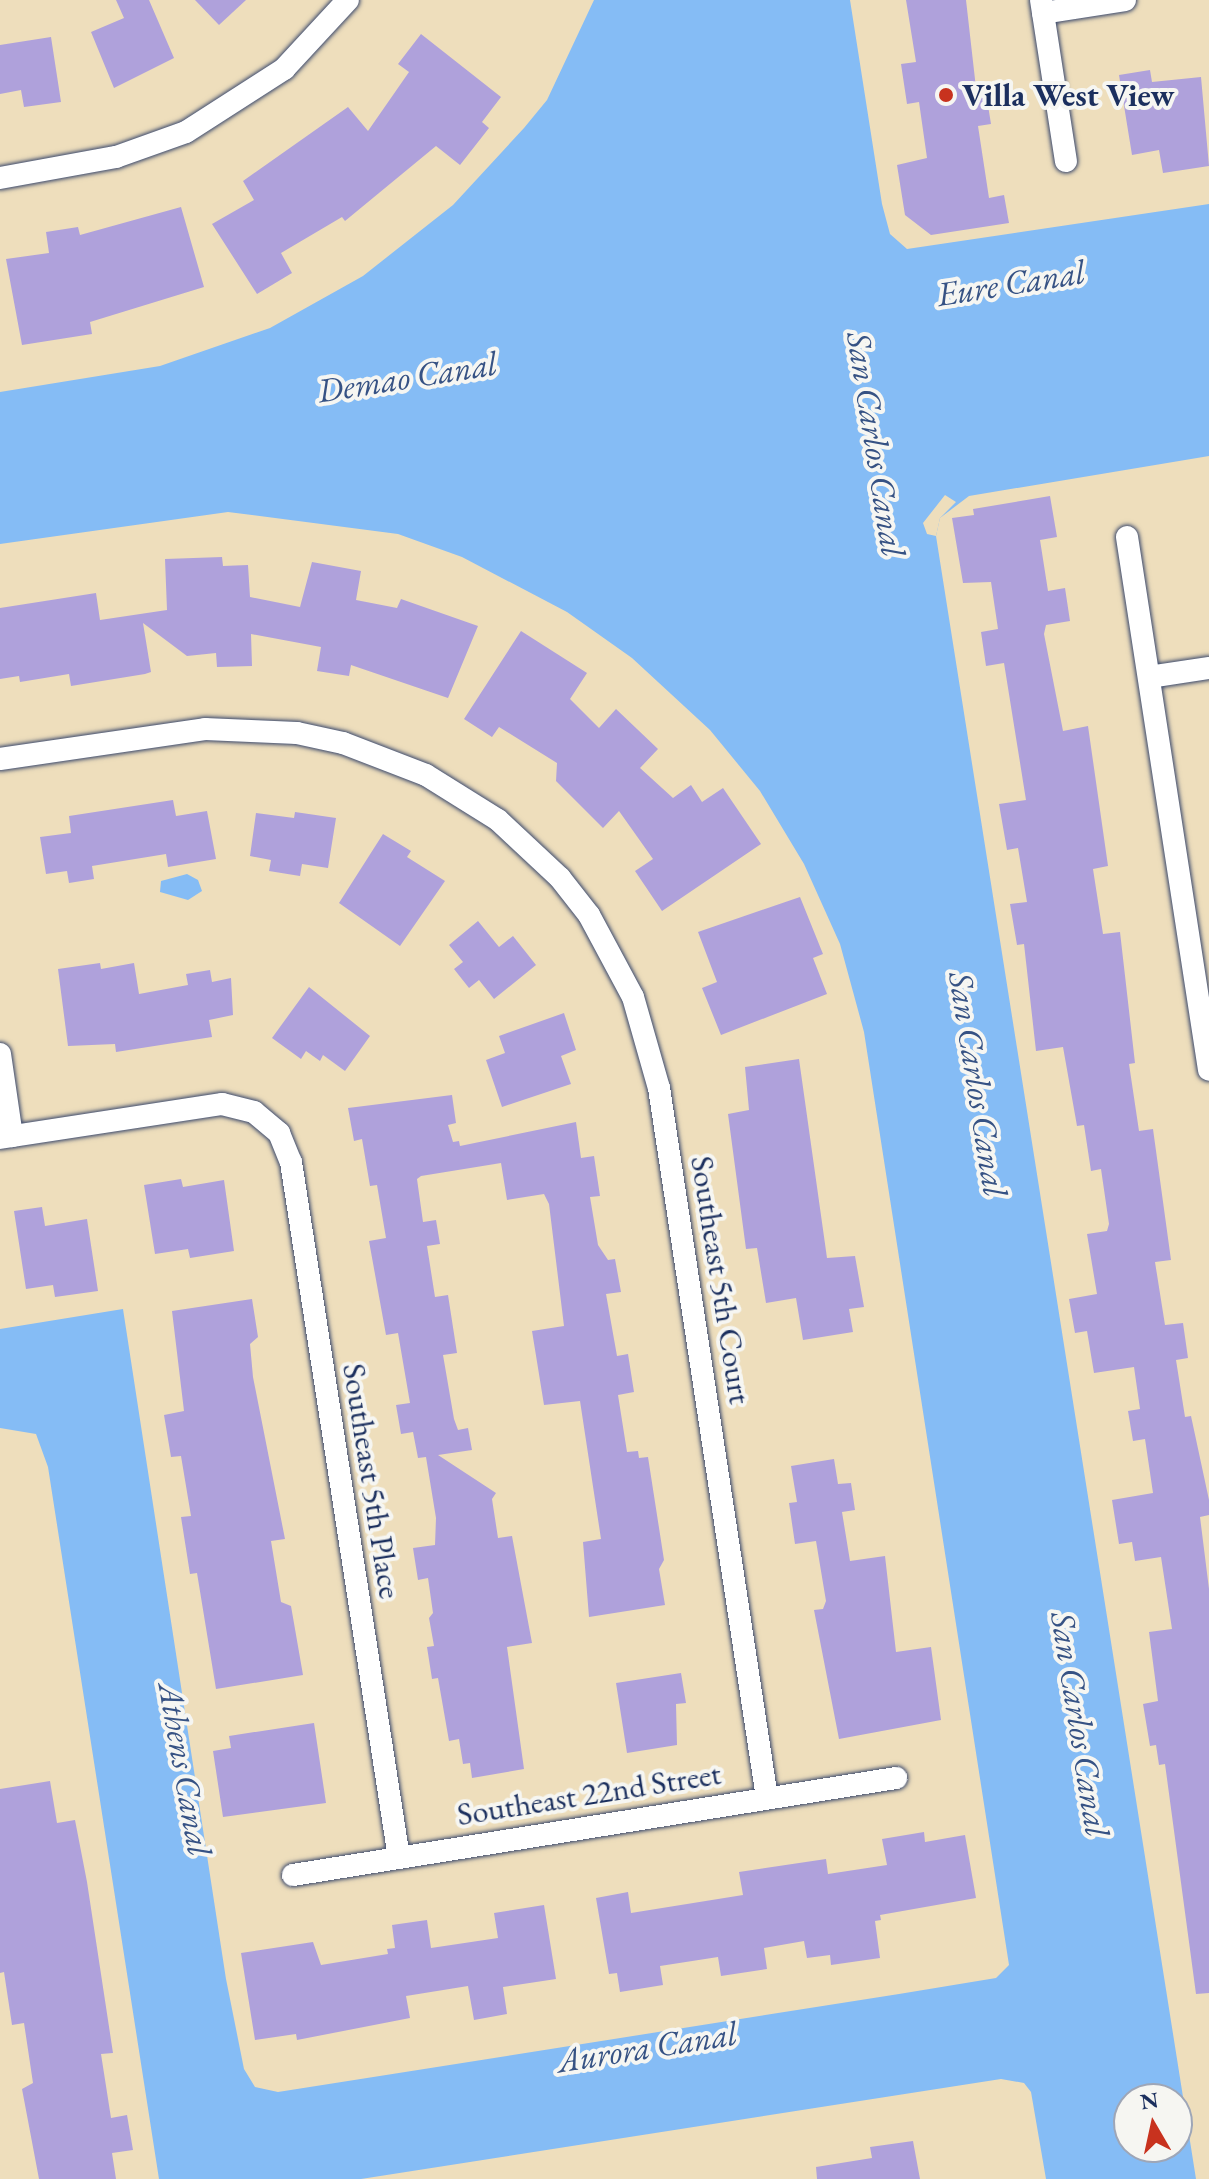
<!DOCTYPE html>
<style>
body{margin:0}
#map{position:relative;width:1209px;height:2179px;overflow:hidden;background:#eedebc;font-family:"EB Garamond",serif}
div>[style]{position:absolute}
.water>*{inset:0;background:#85bcf5}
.pier>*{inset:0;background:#eedebc}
.building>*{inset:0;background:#afa1db}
.roads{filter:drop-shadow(0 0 2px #3b496c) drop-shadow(0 0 2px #3b496c)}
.street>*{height:22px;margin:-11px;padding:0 11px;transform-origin:11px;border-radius:11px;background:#fff}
.dots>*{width:22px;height:22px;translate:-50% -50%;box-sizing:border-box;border:4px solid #f6f6f2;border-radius:50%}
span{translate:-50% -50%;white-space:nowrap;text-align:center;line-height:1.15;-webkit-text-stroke:8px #f6f6f2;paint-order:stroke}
.poi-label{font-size:32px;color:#1b2f5e;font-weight:700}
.left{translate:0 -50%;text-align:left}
.street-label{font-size:32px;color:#1b2f5e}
.water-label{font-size:34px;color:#365284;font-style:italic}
.north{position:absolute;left:1113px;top:2083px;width:80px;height:80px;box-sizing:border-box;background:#f6f6f2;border:2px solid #9ea6b7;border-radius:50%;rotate:351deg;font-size:22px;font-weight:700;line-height:32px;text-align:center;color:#1b2f5e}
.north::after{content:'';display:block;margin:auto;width:28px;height:36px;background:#c8321e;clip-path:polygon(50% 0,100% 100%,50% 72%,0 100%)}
</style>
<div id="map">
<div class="water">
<i style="clip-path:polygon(evenodd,594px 0,850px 0,882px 204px,890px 234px,907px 249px,1209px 204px,1209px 456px,969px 496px,940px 518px,936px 536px,1196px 2179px,1046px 2179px,1031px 2092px,1024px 2083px,1001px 2079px,361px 2179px,159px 2179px,48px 1467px,36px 1434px,0 1428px,0 1329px,123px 1309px,226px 1979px,244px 2069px,255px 2087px,278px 2092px,899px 1994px,996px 1978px,1009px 1965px,864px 1032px,840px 944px,804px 864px,760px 791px,710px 730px,632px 658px,567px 612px,462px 557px,398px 534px,228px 512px,0 544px,0 392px,160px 366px,270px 328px,363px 276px,453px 205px,524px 128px,547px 100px,594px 0,1129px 2099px,1177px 2099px,1177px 2147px,1129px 2147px,1129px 2099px)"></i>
<i style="clip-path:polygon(187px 874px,198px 880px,202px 891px,188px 900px,160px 892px,161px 881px)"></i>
</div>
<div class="pier">
<i style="clip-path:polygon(945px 495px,956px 502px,940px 518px,936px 536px,927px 534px,923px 523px)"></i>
</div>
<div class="building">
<i style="clip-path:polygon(116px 0,149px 0,174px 58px,114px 88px,91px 32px,124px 18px)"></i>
<i style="clip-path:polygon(195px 0,246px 0,219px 25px)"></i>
<i style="clip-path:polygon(906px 0,966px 0,976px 88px,985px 87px,991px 124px,978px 126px,989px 198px,1004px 195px,1009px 223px,931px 235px,905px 215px,897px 165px,927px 158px,919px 102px,907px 104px,901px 64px,916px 62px)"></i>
<i style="clip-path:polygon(421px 34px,501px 97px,482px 122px,489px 128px,460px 165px,436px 146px,345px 221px,342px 217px,281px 253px,292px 273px,257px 294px,212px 224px,254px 200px,243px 181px,348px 107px,368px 131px,409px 72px,398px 64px)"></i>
<i style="clip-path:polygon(51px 37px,61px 102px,24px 107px,21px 90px,0 94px,0 45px)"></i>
<i style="clip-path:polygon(1150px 70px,1152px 82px,1201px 77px,1209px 166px,1163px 173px,1159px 150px,1132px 155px,1119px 75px)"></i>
<i style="clip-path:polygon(181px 207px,204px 287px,90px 322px,92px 334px,22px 345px,6px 259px,49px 253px,46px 232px,78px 227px,80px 235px)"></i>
<i style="clip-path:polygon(1050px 496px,1057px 537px,1040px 540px,1048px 591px,1065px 588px,1070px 621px,1046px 625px,1044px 634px,1063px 731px,1088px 726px,1108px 866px,1093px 869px,1103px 934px,1120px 932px,1135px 1063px,1129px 1064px,1139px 1131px,1153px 1129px,1171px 1260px,1155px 1262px,1165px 1325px,1183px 1323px,1188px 1358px,1176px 1360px,1185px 1417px,1191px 1416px,1209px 1500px,1209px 1515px,1200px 1517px,1209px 1589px,1209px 1993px,1196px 1994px,1165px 1764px,1159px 1765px,1156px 1745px,1150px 1746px,1143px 1704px,1158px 1701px,1149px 1632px,1172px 1629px,1161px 1557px,1135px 1561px,1132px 1542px,1119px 1544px,1112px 1500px,1153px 1493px,1145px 1439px,1133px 1441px,1128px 1411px,1140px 1409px,1134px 1367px,1094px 1373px,1087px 1331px,1075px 1333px,1069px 1299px,1097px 1294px,1087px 1234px,1107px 1231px,1109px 1224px,1101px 1169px,1091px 1171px,1084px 1125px,1077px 1126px,1063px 1047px,1036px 1051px,1024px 944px,1017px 945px,1010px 904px,1027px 902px,1018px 848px,1007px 850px,999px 804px,1026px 800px,1004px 663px,986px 666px,981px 632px,998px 629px,991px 582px,963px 583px,952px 518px,974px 515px,973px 509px)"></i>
<i style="clip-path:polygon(222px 557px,223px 566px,248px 565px,250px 597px,300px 607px,312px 562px,361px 571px,356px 600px,397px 608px,401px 599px,478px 626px,448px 698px,351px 665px,349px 676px,317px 671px,321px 647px,251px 634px,252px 666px,217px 667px,216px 653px,187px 656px,143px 623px,151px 672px,145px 674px,71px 686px,69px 674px,20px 682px,19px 676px,0 679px,0 608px,96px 593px,100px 620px,167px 610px,165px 559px)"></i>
<i style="clip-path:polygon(521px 631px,587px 673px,570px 699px,599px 728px,616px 709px,658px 749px,640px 768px,673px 798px,691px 785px,702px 802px,723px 788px,761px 844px,662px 911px,635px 871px,653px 859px,619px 811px,603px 828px,556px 781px,557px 763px,499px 727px,492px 737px,464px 719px)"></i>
<i style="clip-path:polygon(173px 800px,176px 816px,207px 811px,216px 859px,168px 867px,166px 854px,92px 866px,94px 879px,69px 883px,67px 871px,46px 874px,40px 837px,71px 833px,69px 816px)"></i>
<i style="clip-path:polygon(295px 812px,336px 818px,328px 868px,302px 864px,300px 876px,269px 871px,271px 860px,250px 856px,256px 813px,294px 818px)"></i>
<i style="clip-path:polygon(383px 834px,411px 851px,407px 857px,445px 881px,400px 946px,339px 903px)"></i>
<i style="clip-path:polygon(800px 897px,823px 954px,813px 958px,827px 994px,721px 1035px,702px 988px,717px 982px,698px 932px)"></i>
<i style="clip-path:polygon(478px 921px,499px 947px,513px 936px,536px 965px,494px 999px,479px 980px,469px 988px,454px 969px,463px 962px,449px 945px)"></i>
<i style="clip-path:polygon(100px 963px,101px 969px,134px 963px,139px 994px,188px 985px,186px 974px,210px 970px,212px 982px,231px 978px,233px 1015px,209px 1020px,212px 1037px,116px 1052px,115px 1044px,68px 1046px,58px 969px)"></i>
<i style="clip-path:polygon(309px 987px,370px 1036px,345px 1071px,323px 1055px,320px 1061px,306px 1051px,301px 1059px,272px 1038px)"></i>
<i style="clip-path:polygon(564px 1013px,576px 1050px,561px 1056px,571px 1084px,502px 1107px,486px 1060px,505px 1053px,499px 1036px)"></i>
<i style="clip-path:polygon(799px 1059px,827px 1258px,855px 1256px,864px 1307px,849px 1309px,853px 1332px,803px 1340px,796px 1298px,766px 1303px,757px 1248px,746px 1249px,728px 1114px,749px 1110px,745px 1067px)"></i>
<i style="clip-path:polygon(452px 1095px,456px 1123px,448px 1125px,453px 1142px,459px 1141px,460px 1146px,576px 1122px,581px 1158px,594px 1156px,600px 1196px,590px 1197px,598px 1245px,608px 1260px,615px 1259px,621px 1292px,606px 1294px,617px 1356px,628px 1354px,634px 1392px,618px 1395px,627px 1452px,638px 1451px,639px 1458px,648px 1457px,664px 1560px,659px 1569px,665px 1605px,589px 1617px,583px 1542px,601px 1539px,580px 1401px,544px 1405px,532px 1331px,564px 1326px,549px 1204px,544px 1194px,507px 1200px,501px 1163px,421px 1176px,417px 1179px,423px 1222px,436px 1220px,440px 1244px,427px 1246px,435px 1297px,448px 1295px,457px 1353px,443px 1355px,454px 1419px,458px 1430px,468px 1428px,472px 1450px,438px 1455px,496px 1493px,492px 1499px,498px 1538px,512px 1536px,532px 1643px,507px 1647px,524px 1769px,472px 1778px,470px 1763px,463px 1764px,459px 1739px,449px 1741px,438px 1678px,432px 1679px,427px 1647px,434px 1646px,429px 1618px,433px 1613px,428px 1578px,418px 1580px,413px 1548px,435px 1545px,436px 1518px,426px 1457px,418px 1458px,413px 1432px,401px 1434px,396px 1405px,410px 1403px,398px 1333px,386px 1335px,369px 1241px,386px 1238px,377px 1185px,370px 1186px,362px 1139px,354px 1141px,348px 1108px)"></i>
<i style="clip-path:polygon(181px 1179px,183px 1187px,224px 1180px,234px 1251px,190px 1258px,188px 1249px,155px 1254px,144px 1185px)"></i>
<i style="clip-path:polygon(42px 1207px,45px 1226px,87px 1219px,98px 1291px,55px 1297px,53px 1285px,26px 1289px,14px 1211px)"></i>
<i style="clip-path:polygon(252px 1299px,258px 1337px,250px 1344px,253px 1377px,285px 1539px,271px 1541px,281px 1602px,291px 1606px,303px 1675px,216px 1689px,197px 1573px,190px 1574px,181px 1517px,191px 1516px,181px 1456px,171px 1457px,164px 1415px,184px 1411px,172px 1311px)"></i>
<i style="clip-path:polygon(834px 1459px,838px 1484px,851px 1483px,855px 1510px,842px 1512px,850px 1561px,885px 1556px,896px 1652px,931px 1647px,941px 1720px,839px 1739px,814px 1610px,823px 1609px,826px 1601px,816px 1541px,795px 1544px,789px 1503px,797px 1502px,791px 1466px)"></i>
<i style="clip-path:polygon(681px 1673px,686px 1703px,676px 1704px,677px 1745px,627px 1753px,616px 1683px)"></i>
<i style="clip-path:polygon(314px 1723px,326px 1803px,223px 1817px,213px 1751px,231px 1748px,229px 1736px)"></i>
<i style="clip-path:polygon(50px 1781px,57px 1823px,75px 1820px,87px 1882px,113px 2053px,101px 2054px,111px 2118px,127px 2115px,133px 2150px,112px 2153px,116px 2179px,39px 2179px,22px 2089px,33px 2083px,24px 2023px,12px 2025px,4px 1972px,0 1973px,0 1789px)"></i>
<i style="clip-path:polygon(924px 1832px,925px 1842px,965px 1835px,976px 1898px,880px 1915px,881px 1920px,875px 1921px,880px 1958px,831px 1965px,830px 1955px,807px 1958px,804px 1941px,764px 1948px,767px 1969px,721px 1976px,718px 1957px,660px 1966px,663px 1985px,620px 1992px,617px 1973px,609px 1974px,596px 1898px,628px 1892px,631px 1913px,743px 1895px,739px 1872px,826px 1859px,828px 1874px,887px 1865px,882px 1839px)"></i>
<i style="clip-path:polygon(544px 1905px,556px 1979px,503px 1987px,507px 2014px,474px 2020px,468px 1986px,406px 1996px,410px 2018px,297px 2040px,296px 2034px,255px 2040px,241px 1953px,313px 1942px,321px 1965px,388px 1954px,387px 1949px,395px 1948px,392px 1925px,427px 1920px,431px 1948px,498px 1938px,494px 1913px)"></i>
<i style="clip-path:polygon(913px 2141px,920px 2179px,817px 2179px,816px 2167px,872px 2158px,870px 2147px)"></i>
</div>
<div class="roads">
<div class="street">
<i style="left:1041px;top:0;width:163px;rotate:81.2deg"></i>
<i style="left:1043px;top:13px;width:83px;rotate:-9deg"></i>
<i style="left:0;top:178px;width:118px;rotate:-10.3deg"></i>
<i style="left:116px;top:157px;width:74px;rotate:-19.7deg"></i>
<i style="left:186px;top:132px;width:117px;rotate:-32.7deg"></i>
<i style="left:284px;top:69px;width:94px;rotate:-47.2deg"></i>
<i style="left:1127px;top:537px;width:539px;rotate:81.25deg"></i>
<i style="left:1149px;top:677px;width:61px;rotate:-8.5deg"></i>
<i style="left:0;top:759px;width:207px;rotate:-8.3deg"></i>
<i style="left:205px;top:729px;width:92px;rotate:2.5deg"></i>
<i style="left:297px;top:733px;width:47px;rotate:12.3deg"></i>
<i style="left:343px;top:743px;width:89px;rotate:21.1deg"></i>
<i style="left:426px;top:775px;width:85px;rotate:32deg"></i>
<i style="left:498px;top:820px;width:85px;rotate:43.1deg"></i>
<i style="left:560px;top:878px;width:47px;rotate:51.9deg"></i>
<i style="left:589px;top:915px;width:93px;rotate:61.8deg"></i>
<i style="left:633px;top:997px;width:95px;rotate:74.1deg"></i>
<i style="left:659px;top:1088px;width:718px;rotate:81.35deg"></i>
<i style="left:0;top:1054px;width:83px;rotate:81.7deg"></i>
<i style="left:0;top:1138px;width:225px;rotate:-8.7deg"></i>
<i style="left:222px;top:1104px;width:33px;rotate:14deg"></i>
<i style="left:254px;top:1112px;width:33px;rotate:40deg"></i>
<i style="left:279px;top:1133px;width:31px;rotate:68deg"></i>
<i style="left:291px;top:1162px;width:704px;rotate:81.18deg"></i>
<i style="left:293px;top:1875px;width:611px;rotate:-9.14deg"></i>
</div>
</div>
<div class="dots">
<i style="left:946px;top:95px;background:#c8321e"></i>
</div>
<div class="poi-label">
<span class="left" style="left:962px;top:95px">Villa West View</span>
</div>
<div class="street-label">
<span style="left:721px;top:1280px;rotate:81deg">Southeast 5th Court</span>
<span style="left:372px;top:1481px;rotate:81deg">Southeast 5th Place</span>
<span style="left:589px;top:1794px;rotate:-9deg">Southeast 22nd Street</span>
</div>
<div class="water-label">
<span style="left:1011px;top:283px;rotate:-9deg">Eure Canal</span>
<span style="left:407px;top:377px;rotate:-9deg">Demao Canal</span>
<span style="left:876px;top:444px;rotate:81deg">San Carlos Canal</span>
<span style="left:978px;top:1084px;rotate:81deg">San Carlos Canal</span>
<span style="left:1080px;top:1724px;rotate:81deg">San Carlos Canal</span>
<span style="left:185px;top:1769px;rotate:80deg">Athens Canal</span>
<span style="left:647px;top:2047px;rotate:-9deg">Aurora Canal</span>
</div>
<div class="north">N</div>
</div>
